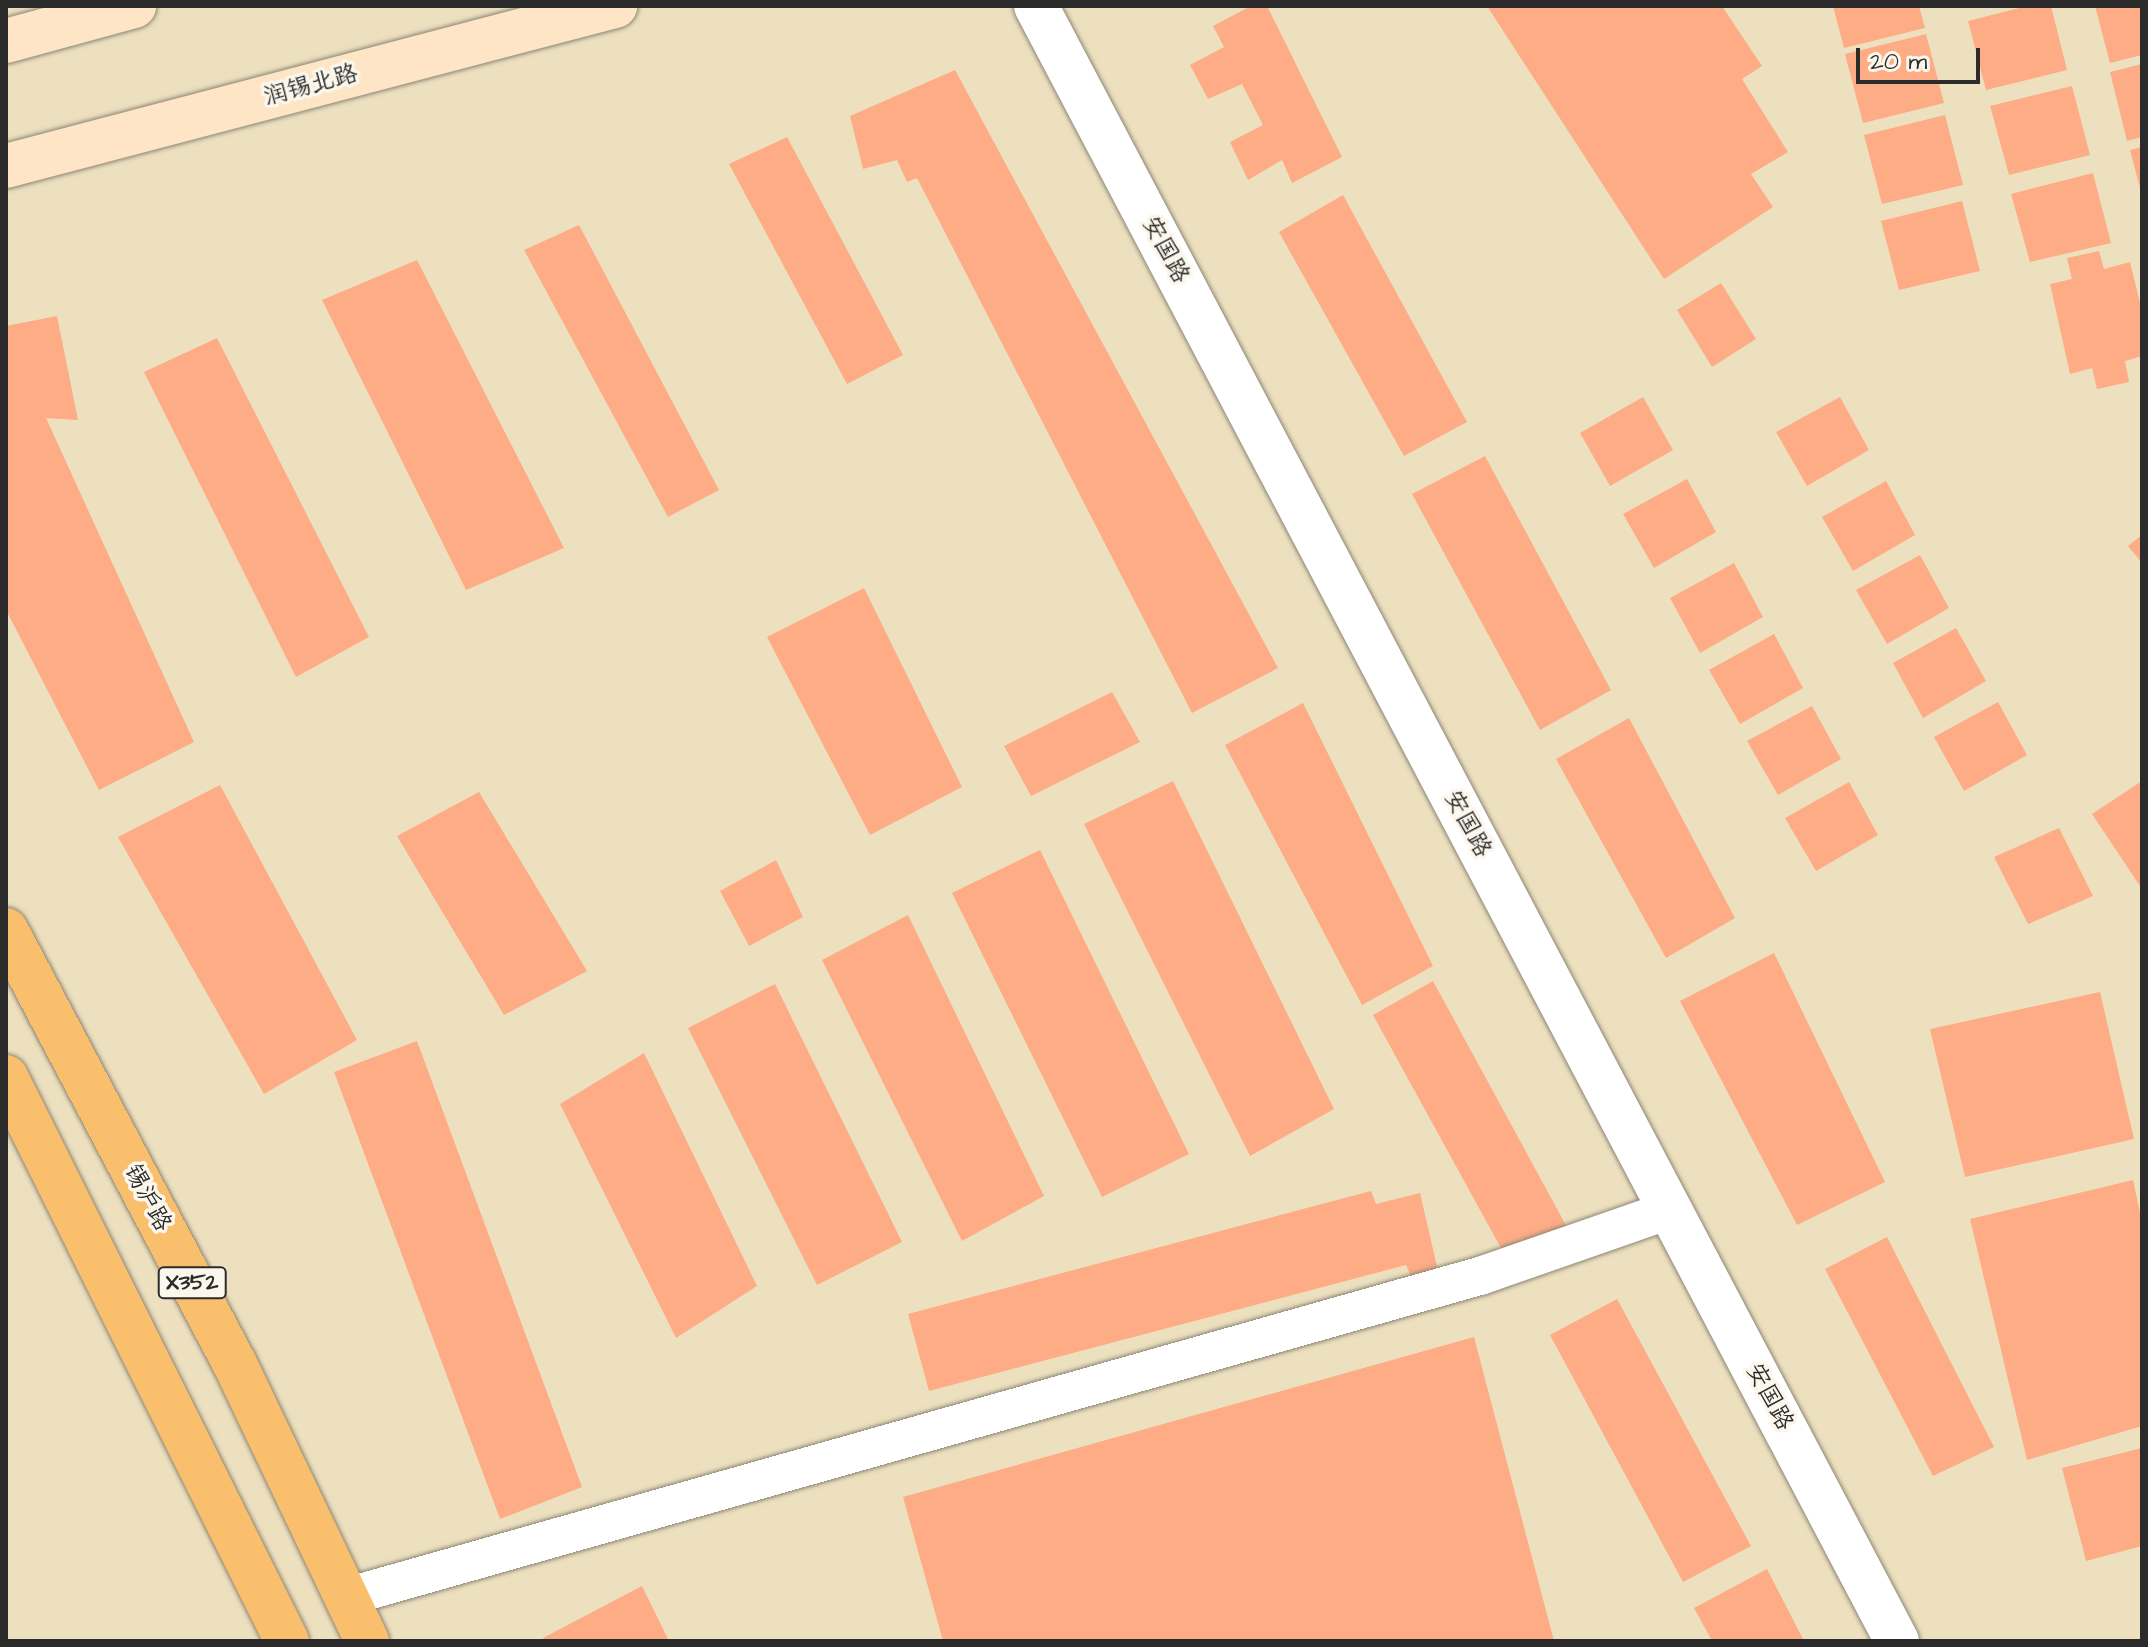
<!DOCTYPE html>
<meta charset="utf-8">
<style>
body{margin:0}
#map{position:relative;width:2148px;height:1647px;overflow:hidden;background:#ede0bf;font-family:"Architects Daughter","LXGW WenKai TC",sans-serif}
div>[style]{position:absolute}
.building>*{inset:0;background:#fdac86}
.roads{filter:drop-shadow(0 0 2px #8c8675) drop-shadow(0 0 2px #8c8675)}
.minor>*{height:38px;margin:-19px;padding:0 19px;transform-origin:19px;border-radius:19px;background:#fff}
.tertiary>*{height:44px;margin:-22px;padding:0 22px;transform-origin:22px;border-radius:22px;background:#fff}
.secondary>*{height:44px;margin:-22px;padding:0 22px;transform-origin:22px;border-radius:22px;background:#fde5c5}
.primary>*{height:44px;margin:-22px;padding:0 22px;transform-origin:22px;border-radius:22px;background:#f9bf6d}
span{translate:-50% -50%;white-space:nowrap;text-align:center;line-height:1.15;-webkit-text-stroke:7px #fbf7ec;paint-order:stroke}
.shield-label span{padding:2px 6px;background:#fbf7ec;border:2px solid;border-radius:6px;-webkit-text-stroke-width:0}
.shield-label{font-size:22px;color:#2b2b2b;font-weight:700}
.street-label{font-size:24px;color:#2b2b2b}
.frame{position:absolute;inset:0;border:8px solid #2b2b2b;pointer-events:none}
.scale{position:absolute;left:1856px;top:48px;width:124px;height:36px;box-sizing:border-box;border:4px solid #2b2b2b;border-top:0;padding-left:10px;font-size:24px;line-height:28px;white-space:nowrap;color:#2b2b2b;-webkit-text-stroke:6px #fbf7ec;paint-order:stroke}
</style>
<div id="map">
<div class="building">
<i style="clip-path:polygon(1251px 6px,1267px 6px,1342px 157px,1292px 183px,1282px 160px,1248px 180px,1230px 142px,1263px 125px,1242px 84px,1208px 99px,1190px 65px,1224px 47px,1213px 26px)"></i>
<i style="clip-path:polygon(1487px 6px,1722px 6px,1762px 66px,1742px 79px,1788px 152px,1751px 174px,1773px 207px,1664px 279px)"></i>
<i style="clip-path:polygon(1833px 6px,1919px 6px,1925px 28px,1844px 48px)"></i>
<i style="clip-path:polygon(2027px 6px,2051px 6px,2067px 70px,1986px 90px,1968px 21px)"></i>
<i style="clip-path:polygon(2095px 6px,2142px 6px,2142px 55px,2110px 63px)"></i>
<i style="clip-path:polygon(1926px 34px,1944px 103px,1863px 123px,1845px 54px)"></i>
<i style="clip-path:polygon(2142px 64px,2142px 137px,2127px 141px,2110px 72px)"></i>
<i style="clip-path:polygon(955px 70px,1278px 668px,1192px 713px,917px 178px,907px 182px,897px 160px,863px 169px,850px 116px)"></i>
<i style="clip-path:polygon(2072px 86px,2090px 155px,2009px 175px,1990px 106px)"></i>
<i style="clip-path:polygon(1945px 115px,1963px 185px,1882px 204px,1864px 135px)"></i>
<i style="clip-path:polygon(787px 137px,903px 355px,847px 384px,729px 164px)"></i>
<i style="clip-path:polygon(2142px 147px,2142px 192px,2141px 192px,2130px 150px)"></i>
<i style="clip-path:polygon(2093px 173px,2111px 243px,2030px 262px,2011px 194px)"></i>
<i style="clip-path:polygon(1343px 195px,1467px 422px,1404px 456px,1279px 232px)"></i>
<i style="clip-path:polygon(1962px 201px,1980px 271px,1899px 290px,1881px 221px)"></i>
<i style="clip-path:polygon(579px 225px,719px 490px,668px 517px,524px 250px)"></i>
<i style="clip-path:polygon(2099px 251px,2104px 269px,2130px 262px,2142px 311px,2142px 356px,2125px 361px,2129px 382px,2097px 389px,2092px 368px,2070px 374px,2050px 284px,2072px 279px,2067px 258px)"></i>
<i style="clip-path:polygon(417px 260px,564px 548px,466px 590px,322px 300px)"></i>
<i style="clip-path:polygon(1721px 283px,1756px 339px,1712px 367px,1677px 310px)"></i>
<i style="clip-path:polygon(57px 316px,78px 420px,46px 418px,194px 742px,99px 790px,6px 610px,6px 326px)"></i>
<i style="clip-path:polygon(217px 338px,369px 637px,296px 677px,144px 372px)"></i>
<i style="clip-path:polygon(1643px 397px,1673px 450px,1610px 486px,1580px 433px)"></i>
<i style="clip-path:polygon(1840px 397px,1869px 450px,1807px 486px,1776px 432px)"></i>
<i style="clip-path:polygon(1485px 456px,1611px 690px,1540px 730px,1412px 494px)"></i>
<i style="clip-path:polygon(1687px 479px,1716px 532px,1654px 568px,1623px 514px)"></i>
<i style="clip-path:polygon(1886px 481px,1915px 535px,1853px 571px,1822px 517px)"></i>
<i style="clip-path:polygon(2142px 535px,2142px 563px,2128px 546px)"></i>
<i style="clip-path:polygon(1920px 555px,1949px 608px,1887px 644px,1856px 590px)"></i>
<i style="clip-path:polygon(1734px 563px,1763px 617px,1700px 653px,1670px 598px)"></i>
<i style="clip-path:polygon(864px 588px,962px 787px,870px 835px,767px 637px)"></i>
<i style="clip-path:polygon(1956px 628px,1986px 681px,1923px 718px,1893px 663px)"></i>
<i style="clip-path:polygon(1774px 634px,1803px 688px,1740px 724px,1709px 670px)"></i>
<i style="clip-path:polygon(1112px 692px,1140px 742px,1031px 796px,1004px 746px)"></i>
<i style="clip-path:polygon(1998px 702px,2027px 755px,1964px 791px,1934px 737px)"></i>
<i style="clip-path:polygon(1303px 703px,1433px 966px,1362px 1005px,1225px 745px)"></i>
<i style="clip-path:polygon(1812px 706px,1841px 759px,1778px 795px,1747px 741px)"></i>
<i style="clip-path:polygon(1629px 718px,1735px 918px,1666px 958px,1556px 759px)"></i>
<i style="clip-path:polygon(1173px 781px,1334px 1109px,1250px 1156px,1084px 824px)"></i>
<i style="clip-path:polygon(2142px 781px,2142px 889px,2092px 814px)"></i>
<i style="clip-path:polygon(1849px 782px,1878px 835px,1816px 871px,1785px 818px)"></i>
<i style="clip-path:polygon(220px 785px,357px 1040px,264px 1094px,118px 837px)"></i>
<i style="clip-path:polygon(479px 792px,587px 971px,504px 1015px,397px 836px)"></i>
<i style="clip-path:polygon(2059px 828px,2093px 896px,2028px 924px,1994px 857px)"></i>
<i style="clip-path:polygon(1040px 850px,1189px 1154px,1102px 1197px,952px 893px)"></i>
<i style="clip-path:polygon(776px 860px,803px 917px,749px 946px,720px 891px)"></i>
<i style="clip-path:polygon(908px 915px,1044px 1196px,962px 1241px,822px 960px)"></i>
<i style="clip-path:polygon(1774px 953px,1885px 1182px,1797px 1225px,1680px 1001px)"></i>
<i style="clip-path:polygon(1433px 981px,1568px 1229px,1508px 1261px,1373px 1015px)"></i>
<i style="clip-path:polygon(775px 984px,902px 1242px,817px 1285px,688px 1028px)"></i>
<i style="clip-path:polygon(2100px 992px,2134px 1139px,1965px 1177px,1930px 1029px)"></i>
<i style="clip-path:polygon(417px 1041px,582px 1487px,500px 1519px,334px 1072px)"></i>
<i style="clip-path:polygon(644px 1053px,757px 1286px,676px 1338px,560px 1104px)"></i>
<i style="clip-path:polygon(2133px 1180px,2142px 1222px,2142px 1426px,2027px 1460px,1970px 1219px)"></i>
<i style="clip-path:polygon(1371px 1191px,1376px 1204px,1420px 1193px,1439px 1275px,1413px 1281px,1406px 1265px,929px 1391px,908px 1314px)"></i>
<i style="clip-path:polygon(1887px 1237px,1994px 1447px,1933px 1476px,1825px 1269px)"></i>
<i style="clip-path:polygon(1617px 1299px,1751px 1546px,1683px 1582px,1550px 1335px)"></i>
<i style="clip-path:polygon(1474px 1337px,1554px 1641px,943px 1641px,903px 1497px)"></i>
<i style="clip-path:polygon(2142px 1448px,2142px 1546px,2086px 1561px,2062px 1468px)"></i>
<i style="clip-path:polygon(1767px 1569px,1804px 1641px,1712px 1641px,1694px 1608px)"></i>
<i style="clip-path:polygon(642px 1586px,669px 1641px,545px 1641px,543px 1638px)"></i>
</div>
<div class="roads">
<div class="minor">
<i style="left:346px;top:1597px;width:1179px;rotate:-15.81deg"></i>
<i style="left:1480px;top:1276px;width:201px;rotate:-19.2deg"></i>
</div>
<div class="tertiary">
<i style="left:1036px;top:6px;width:1848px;rotate:62.23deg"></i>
</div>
<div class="secondary">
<i style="left:6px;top:41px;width:133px;rotate:-15.3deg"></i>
<i style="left:6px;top:166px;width:630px;rotate:-14.72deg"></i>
</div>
<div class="primary">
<i style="left:6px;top:930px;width:488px;rotate:62.2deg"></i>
<i style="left:234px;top:1362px;width:309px;rotate:64.5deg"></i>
<i style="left:6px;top:1077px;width:630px;rotate:63.52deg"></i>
</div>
</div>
<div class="shield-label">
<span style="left:192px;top:1283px">X352</span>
</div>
<div class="street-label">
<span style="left:311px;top:86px;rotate:-15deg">润锡北路</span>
<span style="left:1165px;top:250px;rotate:62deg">安国路</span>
<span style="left:1467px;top:824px;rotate:62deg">安国路</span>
<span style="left:147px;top:1198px;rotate:62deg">锡沪路</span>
<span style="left:1769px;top:1397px;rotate:62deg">安国路</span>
</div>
<div class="frame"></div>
<div class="scale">20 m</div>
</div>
